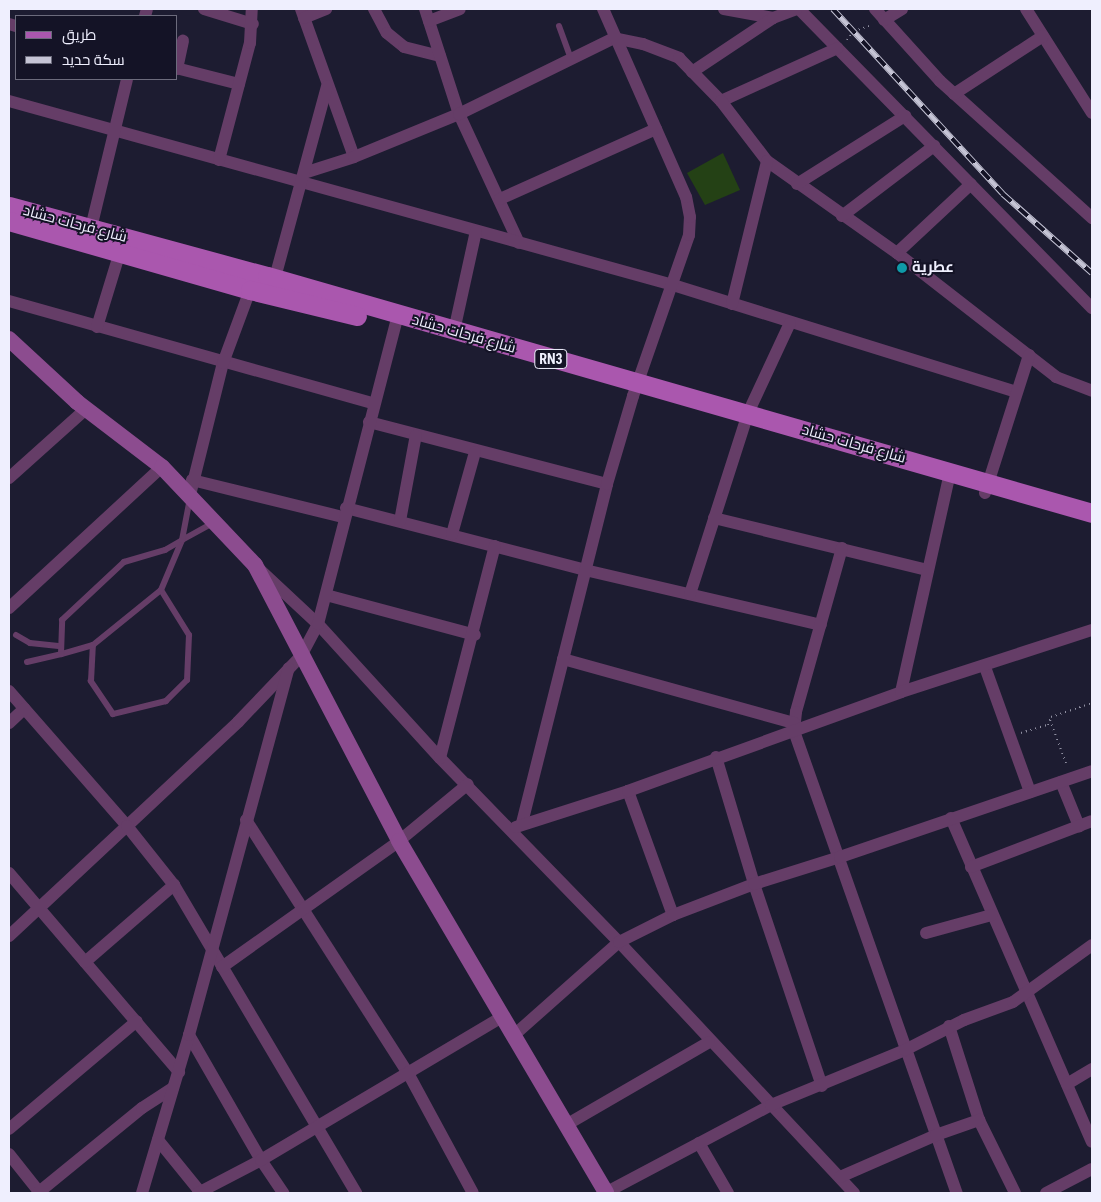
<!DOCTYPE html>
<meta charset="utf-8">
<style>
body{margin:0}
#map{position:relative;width:1101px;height:1202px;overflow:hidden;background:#1d1c31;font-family:"Roboto Condensed",Cairo,sans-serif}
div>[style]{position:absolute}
.green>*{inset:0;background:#244115}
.path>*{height:2px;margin-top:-1px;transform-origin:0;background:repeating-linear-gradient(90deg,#8f8fa1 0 1px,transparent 0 5px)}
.lane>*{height:6px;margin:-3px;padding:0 3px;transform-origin:3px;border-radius:3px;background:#653d67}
.street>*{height:12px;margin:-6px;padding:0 6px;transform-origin:6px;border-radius:6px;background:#653d67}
.secondary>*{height:16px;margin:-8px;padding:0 8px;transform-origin:8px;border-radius:8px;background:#8c4c8f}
.primary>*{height:19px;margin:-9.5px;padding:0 9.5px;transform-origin:9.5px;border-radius:9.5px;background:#aa57ae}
.rail>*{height:5.5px;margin-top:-2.75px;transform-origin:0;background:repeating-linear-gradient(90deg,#141326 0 11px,#c5c4d5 0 22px);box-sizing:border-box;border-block:1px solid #c5c4d5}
.dots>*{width:14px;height:14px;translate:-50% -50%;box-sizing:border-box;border:2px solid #141326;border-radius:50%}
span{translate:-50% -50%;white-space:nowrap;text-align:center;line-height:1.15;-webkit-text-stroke:4px #141326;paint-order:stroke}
.shield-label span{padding:1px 4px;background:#141326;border:1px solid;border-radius:4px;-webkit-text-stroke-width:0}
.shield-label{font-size:14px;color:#efeffe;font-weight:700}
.street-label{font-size:15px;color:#efeffe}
.poi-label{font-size:15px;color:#efeffe;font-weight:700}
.left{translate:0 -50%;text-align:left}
.frame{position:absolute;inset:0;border:10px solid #efeffe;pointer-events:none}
.legend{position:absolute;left:15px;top:15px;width:162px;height:65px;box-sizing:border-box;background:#141326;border:1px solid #6c6b7c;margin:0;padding:6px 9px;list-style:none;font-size:15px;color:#efeffe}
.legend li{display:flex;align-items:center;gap:10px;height:25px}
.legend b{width:25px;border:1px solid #6c6b7c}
</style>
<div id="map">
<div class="green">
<i style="clip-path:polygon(723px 153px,740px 190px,705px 205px,687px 173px)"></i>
</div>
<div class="path">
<i style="left:847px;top:40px;width:11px;rotate:-52deg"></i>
<i style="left:854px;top:31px;width:19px;rotate:-18deg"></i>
<i style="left:1050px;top:720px;width:49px;rotate:69.7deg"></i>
<i style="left:1021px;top:733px;width:28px;rotate:-17deg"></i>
<i style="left:1048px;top:725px;width:9px;rotate:-69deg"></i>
<i style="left:1051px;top:717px;width:43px;rotate:-18.9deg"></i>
</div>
<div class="lane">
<i style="left:559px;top:26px;width:35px;rotate:70deg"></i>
<i style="left:161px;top:590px;width:53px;rotate:58.1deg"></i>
<i style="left:189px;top:635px;width:45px;rotate:92.5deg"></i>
<i style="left:187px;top:680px;width:30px;rotate:135deg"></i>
<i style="left:166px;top:701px;width:55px;rotate:166.2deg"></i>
<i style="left:113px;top:714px;width:40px;rotate:-124deg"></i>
<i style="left:91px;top:681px;width:36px;rotate:-87deg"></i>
<i style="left:93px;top:645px;width:87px;rotate:-39deg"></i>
<i style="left:161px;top:590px;width:54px;rotate:-67.2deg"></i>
<i style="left:182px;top:540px;width:35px;rotate:-29deg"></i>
<i style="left:16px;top:635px;width:16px;rotate:30deg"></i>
<i style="left:30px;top:643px;width:31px;rotate:6deg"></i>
<i style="left:93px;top:645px;width:33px;rotate:164deg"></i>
<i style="left:61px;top:654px;width:34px;rotate:-88deg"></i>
<i style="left:62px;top:620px;width:85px;rotate:-43.1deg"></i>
<i style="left:124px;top:562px;width:43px;rotate:-16.3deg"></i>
<i style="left:165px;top:550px;width:20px;rotate:-30deg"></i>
<i style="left:182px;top:540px;width:43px;rotate:-79.2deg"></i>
<i style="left:27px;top:662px;width:35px;rotate:-13deg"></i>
</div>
<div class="street">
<i style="left:204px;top:9px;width:51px;rotate:17deg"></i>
<i style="left:301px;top:9px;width:157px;rotate:70.3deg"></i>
<i style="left:374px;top:9px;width:27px;rotate:62deg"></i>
<i style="left:387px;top:33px;width:22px;rotate:39deg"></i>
<i style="left:404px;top:47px;width:37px;rotate:14deg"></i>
<i style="left:425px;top:9px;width:110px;rotate:72.1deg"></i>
<i style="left:459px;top:114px;width:142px;rotate:65.1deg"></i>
<i style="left:724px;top:9px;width:50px;rotate:10.4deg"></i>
<i style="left:799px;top:9px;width:419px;rotate:45.6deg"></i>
<i style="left:875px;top:9px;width:97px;rotate:47.9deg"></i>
<i style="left:940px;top:81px;width:205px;rotate:42deg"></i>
<i style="left:1026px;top:9px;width:123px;rotate:57.6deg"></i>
<i style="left:145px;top:16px;width:7px;rotate:-74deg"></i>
<i style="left:304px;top:18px;width:24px;rotate:-22deg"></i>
<i style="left:884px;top:20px;width:21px;rotate:-31deg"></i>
<i style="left:429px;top:21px;width:33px;rotate:-21deg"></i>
<i style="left:9px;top:24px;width:7px;rotate:16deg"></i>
<i style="left:176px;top:68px;width:65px;rotate:14.3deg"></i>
<i style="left:177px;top:69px;width:29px;rotate:-78deg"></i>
<i style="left:692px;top:72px;width:97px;rotate:-33.7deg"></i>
<i style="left:773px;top:18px;width:25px;rotate:-21deg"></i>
<i style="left:954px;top:94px;width:106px;rotate:-33.1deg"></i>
<i style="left:9px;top:101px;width:689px;rotate:15.49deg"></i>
<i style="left:673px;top:285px;width:359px;rotate:17.3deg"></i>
<i style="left:721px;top:101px;width:128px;rotate:-24.4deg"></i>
<i style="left:219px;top:160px;width:121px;rotate:-75.2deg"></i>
<i style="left:250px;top:43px;width:34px;rotate:-87deg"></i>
<i style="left:304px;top:173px;width:52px;rotate:-17.7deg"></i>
<i style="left:354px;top:157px;width:113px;rotate:-22.3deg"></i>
<i style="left:459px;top:114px;width:173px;rotate:-26.1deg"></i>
<i style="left:614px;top:38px;width:30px;rotate:12deg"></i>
<i style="left:643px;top:44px;width:39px;rotate:21deg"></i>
<i style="left:679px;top:58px;width:60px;rotate:45.7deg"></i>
<i style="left:721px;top:101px;width:76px;rotate:52.5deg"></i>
<i style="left:767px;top:161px;width:159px;rotate:35.3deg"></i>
<i style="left:897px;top:253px;width:202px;rotate:37.9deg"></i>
<i style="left:1056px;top:377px;width:39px;rotate:21deg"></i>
<i style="left:797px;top:184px;width:128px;rotate:-32.2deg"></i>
<i style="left:500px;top:199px;width:171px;rotate:-24.2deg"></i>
<i style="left:842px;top:216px;width:116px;rotate:-37.3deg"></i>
<i style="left:91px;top:228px;width:153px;rotate:-76.4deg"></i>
<i style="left:897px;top:253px;width:101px;rotate:-43deg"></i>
<i style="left:273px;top:285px;width:206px;rotate:-74.8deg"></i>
<i style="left:9px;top:301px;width:378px;rotate:15.7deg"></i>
<i style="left:732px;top:304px;width:147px;rotate:-76.2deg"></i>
<i style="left:97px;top:327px;width:78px;rotate:-73deg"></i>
<i style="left:454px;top:331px;width:102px;rotate:-77.6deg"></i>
<i style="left:369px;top:422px;width:246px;rotate:14.6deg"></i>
<i style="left:9px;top:478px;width:103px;rotate:-41.9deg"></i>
<i style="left:192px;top:480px;width:155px;rotate:13.8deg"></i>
<i style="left:985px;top:493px;width:145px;rotate:-72.3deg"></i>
<i style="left:190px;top:495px;width:136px;rotate:-76deg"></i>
<i style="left:223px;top:363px;width:78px;rotate:-69.7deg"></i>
<i style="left:346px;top:508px;width:247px;rotate:14.5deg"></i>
<i style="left:585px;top:570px;width:242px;rotate:13.1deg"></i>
<i style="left:714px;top:518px;width:220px;rotate:13.7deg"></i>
<i style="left:400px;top:521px;width:87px;rotate:-79.5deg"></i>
<i style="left:452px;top:534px;width:85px;rotate:-74.3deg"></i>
<i style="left:842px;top:548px;width:170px;rotate:105.7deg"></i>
<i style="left:796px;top:712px;width:19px;rotate:96deg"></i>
<i style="left:794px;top:731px;width:490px;rotate:70.6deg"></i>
<i style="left:260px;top:570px;width:79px;rotate:43deg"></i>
<i style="left:318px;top:624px;width:181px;rotate:47.7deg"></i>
<i style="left:440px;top:758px;width:257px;rotate:45.8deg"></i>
<i style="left:619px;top:942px;width:344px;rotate:46.9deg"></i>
<i style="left:690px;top:594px;width:190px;rotate:-72.2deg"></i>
<i style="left:748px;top:413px;width:99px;rotate:-65deg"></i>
<i style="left:326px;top:595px;width:154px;rotate:15deg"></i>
<i style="left:9px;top:608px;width:208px;rotate:-42.7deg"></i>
<i style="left:563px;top:659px;width:240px;rotate:15.5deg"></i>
<i style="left:985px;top:667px;width:133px;rotate:70.2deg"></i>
<i style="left:9px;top:691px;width:179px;rotate:48.8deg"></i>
<i style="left:127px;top:826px;width:152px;rotate:-43.1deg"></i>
<i style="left:238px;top:722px;width:91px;rotate:-46.3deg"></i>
<i style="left:301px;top:656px;width:36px;rotate:-62deg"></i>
<i style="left:318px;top:624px;width:319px;rotate:-75.5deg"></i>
<i style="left:901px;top:692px;width:225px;rotate:-77.4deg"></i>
<i style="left:9px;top:723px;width:21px;rotate:-43deg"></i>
<i style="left:716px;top:757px;width:133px;rotate:73.3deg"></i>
<i style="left:754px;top:884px;width:213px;rotate:71.4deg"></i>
<i style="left:440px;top:758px;width:219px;rotate:-75.5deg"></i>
<i style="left:1061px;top:782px;width:48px;rotate:67.8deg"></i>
<i style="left:628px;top:791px;width:132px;rotate:70.1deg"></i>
<i style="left:951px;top:818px;width:353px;rotate:66.5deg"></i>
<i style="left:246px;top:820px;width:300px;rotate:57.4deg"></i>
<i style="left:408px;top:1073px;width:136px;rotate:61.6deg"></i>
<i style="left:522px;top:823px;width:349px;rotate:-75.9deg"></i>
<i style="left:607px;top:484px;width:92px;rotate:-73.5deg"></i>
<i style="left:633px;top:396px;width:170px;rotate:-70.8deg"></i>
<i style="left:689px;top:235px;width:18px;rotate:-87deg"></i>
<i style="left:690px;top:217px;width:20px;rotate:-101deg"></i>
<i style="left:686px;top:197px;width:206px;rotate:-113.8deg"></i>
<i style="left:516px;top:827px;width:118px;rotate:-17.8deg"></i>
<i style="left:628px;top:791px;width:290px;rotate:-19.9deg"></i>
<i style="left:901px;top:692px;width:201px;rotate:-18deg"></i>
<i style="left:971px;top:867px;width:129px;rotate:-20.8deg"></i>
<i style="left:9px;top:873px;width:262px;rotate:49.5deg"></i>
<i style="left:926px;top:933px;width:68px;rotate:-15.3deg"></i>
<i style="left:9px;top:936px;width:161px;rotate:-43deg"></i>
<i style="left:127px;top:826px;width:75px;rotate:51.5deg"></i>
<i style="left:174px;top:885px;width:358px;rotate:59.4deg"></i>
<i style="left:85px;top:962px;width:118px;rotate:-40.9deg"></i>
<i style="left:222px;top:967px;width:217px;rotate:-35.4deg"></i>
<i style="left:399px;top:841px;width:89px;rotate:-39.6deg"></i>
<i style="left:949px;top:1026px;width:99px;rotate:72.3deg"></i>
<i style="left:979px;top:1120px;width:81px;rotate:63.7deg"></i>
<i style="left:189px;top:1035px;width:144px;rotate:60.1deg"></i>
<i style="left:261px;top:1160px;width:40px;rotate:56deg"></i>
<i style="left:513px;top:1036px;width:142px;rotate:-41.6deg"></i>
<i style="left:619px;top:942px;width:60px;rotate:-26.6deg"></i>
<i style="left:673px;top:915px;width:87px;rotate:-20.9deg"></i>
<i style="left:754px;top:884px;width:90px;rotate:-17.4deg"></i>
<i style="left:840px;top:857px;width:266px;rotate:-18.8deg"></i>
<i style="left:1067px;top:1084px;width:29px;rotate:-31deg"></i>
<i style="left:566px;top:1125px;width:165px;rotate:-30.1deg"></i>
<i style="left:9px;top:1129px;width:167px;rotate:-40.2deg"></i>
<i style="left:158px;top:1140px;width:68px;rotate:50.9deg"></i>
<i style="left:699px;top:1143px;width:58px;rotate:59.9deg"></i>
<i style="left:9px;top:1154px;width:50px;rotate:51.5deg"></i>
<i style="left:840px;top:1177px;width:105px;rotate:-23.6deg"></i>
<i style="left:936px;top:1135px;width:46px;rotate:-19.2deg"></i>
<i style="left:39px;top:1192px;width:133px;rotate:-39.2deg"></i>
<i style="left:142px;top:1108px;width:37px;rotate:-33deg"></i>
<i style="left:142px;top:1193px;width:165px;rotate:-73.4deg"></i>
<i style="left:189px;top:1035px;width:380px;rotate:-74.8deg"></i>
<i style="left:198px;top:1193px;width:71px;rotate:-27.6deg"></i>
<i style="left:261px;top:1160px;width:280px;rotate:-30.7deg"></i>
<i style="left:605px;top:1193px;width:188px;rotate:-27.9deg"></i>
<i style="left:771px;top:1105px;width:145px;rotate:-22.3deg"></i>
<i style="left:905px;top:1050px;width:66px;rotate:-27deg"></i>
<i style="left:964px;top:1020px;width:52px;rotate:-20.2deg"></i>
<i style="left:1013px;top:1002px;width:97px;rotate:-35.8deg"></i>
<i style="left:1046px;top:1193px;width:52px;rotate:-27.6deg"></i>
</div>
<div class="secondary">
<i style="left:9px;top:339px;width:93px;rotate:42.8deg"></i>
<i style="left:77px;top:402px;width:107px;rotate:37.4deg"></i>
<i style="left:162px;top:467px;width:135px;rotate:46.5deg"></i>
<i style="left:255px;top:565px;width:311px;rotate:62.4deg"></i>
<i style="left:399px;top:841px;width:408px;rotate:59.5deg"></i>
</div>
<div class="primary">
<i style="left:9px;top:206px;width:267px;rotate:15.2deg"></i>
<i style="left:267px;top:276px;width:858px;rotate:16.03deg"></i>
<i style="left:9px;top:221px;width:251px;rotate:16deg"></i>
<i style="left:250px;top:290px;width:110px;rotate:13.7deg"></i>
</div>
<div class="rail">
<i style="left:833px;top:9px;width:251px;rotate:47.4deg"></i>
<i style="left:1003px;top:194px;width:119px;rotate:41.6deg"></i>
</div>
<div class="dots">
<i style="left:902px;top:268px;background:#0f9aa8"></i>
</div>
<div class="shield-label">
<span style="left:551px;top:359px">RN3</span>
</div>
<div class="street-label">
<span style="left:75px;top:224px;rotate:15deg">شارع فرحات حشاد</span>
<span style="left:464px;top:334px;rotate:16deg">شارع فرحات حشاد</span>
<span style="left:854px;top:444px;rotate:16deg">شارع فرحات حشاد</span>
</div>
<div class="poi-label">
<span class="left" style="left:912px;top:268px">عطرية</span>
</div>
<div class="frame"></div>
<ul class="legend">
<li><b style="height:6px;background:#aa57ae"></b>طريق</li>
<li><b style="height:6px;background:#c5c4d5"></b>سكة حديد</li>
</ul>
</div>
